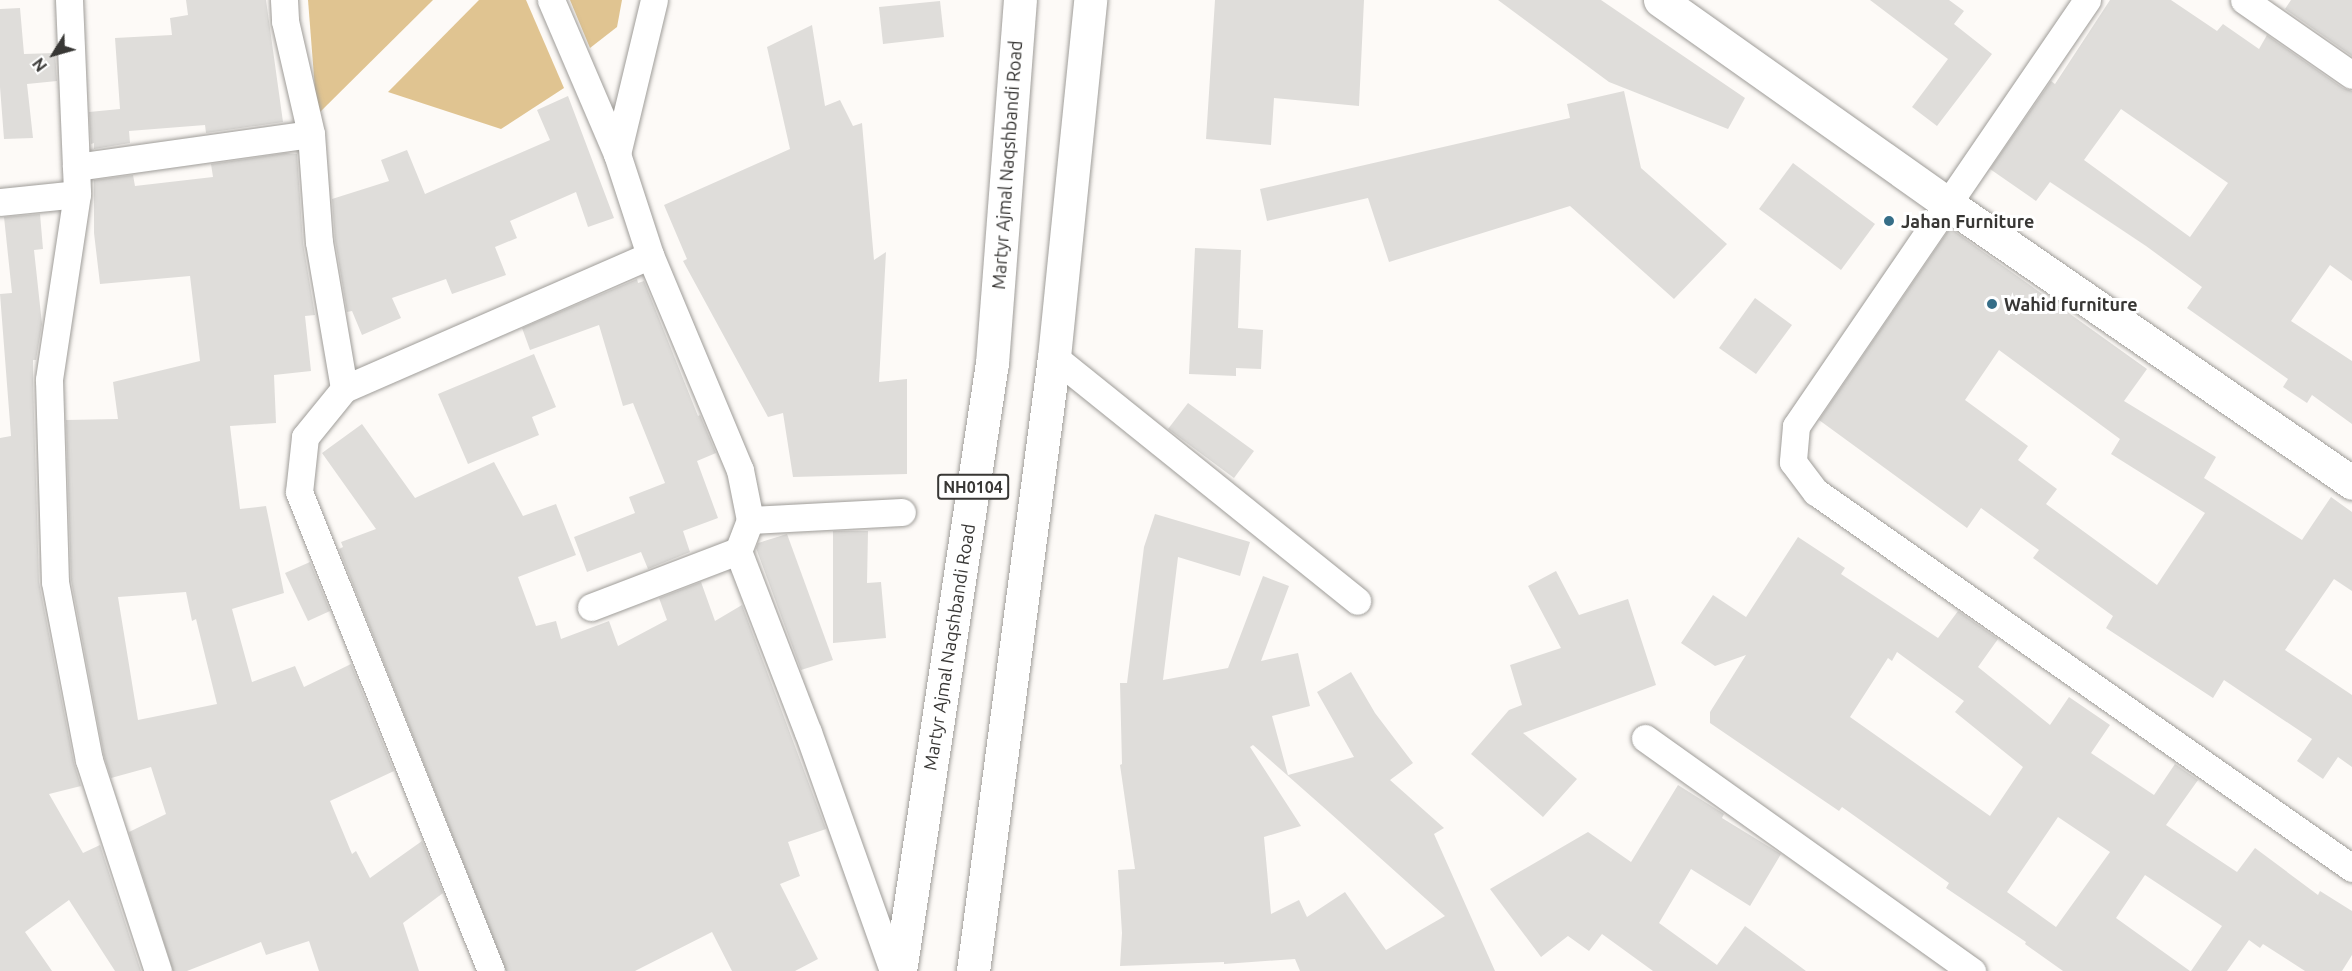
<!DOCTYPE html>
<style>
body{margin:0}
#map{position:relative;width:2352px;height:971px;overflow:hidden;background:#fdfaf7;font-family:Ubuntu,sans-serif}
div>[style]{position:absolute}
.green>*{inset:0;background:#e0c491}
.building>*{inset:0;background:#dfddda}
.roads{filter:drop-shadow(0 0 2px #9f9d99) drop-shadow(0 0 2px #9f9d99)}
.street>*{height:27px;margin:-13.5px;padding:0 13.5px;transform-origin:13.5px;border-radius:13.5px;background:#fff}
.secondary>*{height:33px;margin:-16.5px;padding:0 16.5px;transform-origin:16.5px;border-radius:16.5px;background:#fff}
.highway>*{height:33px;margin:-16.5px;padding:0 16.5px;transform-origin:16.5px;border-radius:16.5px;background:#fff}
.dots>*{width:16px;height:16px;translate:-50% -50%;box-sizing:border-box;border:3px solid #fff;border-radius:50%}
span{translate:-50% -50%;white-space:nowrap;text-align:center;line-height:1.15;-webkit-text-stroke:6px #fff;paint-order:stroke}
.shield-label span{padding:2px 4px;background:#fff;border:2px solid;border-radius:4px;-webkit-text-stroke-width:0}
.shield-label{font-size:16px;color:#383735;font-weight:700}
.street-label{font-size:18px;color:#383735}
.poi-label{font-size:18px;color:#383735;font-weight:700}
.left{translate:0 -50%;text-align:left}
.north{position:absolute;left:24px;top:24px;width:60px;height:60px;-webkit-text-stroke:4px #fff;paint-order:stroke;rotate:233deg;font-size:16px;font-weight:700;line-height:24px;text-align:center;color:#383735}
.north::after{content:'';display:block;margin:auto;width:21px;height:27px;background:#383735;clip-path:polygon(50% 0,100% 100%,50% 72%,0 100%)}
</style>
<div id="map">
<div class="green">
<i style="clip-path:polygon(308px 0,433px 0,317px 115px)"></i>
<i style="clip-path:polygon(479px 0,526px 0,564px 88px,501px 129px,388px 92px)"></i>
<i style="clip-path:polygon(570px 0,622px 0,617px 27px,590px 48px)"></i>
</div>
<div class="building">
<i style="clip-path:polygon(186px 0,266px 0,283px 122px,206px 133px,205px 125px,129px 131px,130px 143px,94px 149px,94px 143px,91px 144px,89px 112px,120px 109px,115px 38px,172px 35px,170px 18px,188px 15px)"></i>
<i style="clip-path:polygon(1215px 0,1364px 0,1359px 106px,1274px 98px,1271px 145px,1206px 139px)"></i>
<i style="clip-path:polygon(1498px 0,1601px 0,1745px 98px,1728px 129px,1609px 82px)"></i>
<i style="clip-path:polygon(1870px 0,1949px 0,1964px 11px,1954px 24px,1992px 54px,1937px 126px,1912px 107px,1948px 59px)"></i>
<i style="clip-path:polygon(evenodd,2110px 0,2171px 0,2217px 31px,2223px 24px,2259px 49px,2267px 35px,2343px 88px,2352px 91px,2352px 281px,2330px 265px,2291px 321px,2352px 361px,2352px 424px,2312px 395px,2307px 403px,2283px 387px,2288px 379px,2187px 308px,2202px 287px,2146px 246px,2050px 182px,2036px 201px,1990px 169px,2051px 81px,2055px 84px,2110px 0,2121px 109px,2228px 183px,2190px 237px,2084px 160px,2121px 109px)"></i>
<i style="clip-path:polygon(2291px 0,2352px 0,2352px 56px,2285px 9px)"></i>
<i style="clip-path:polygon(940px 1px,944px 37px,883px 44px,879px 7px)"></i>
<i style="clip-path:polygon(20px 8px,24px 54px,55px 53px,57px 81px,27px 84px,33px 138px,4px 139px,0 87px,0 9px)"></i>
<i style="clip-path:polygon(812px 25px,825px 106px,840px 100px,853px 126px,862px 123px,874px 260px,886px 252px,879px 382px,907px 379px,907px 474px,793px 477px,783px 413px,768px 417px,683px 261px,687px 259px,664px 205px,790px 149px,767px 47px)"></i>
<i style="clip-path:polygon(1624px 91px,1641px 168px,1727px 244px,1674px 299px,1570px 206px,1389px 262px,1368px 198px,1267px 221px,1260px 189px,1570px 118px,1567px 104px)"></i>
<i style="clip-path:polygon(568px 96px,614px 218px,588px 227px,576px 192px,510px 221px,517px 238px,495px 247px,506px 275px,452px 294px,446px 279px,392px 298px,401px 318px,362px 335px,352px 311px,347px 312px,335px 240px,332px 199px,389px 181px,381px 160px,407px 150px,425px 194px,550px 140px,537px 110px)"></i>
<i style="clip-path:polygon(evenodd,286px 153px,297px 154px,303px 243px,315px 315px,305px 316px,311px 371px,274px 375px,276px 423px,230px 426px,240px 509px,266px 506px,284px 593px,232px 609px,252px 682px,295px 666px,304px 687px,351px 664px,394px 771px,330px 801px,352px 854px,356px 851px,370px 878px,422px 841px,443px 893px,403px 923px,419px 971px,319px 971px,309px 941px,266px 955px,261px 942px,187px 971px,173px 971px,129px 832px,166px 814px,151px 767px,111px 778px,104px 756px,71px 580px,66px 420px,118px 419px,113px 382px,200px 361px,190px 276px,100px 284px,94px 233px,94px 180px,133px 175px,135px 186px,213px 177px,211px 164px,286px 153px,186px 592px,192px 621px,196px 619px,217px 704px,138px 720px,118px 597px,186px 592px)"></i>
<i style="clip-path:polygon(1793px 163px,1875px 224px,1841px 270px,1759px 209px)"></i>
<i style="clip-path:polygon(40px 214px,43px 249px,34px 250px,42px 324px,36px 360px,33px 360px,33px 380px,39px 582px,74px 763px,81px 786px,49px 794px,83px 853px,100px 845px,141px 971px,115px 971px,69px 900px,25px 932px,52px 971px,0 971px,0 438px,11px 436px,0 294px,12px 293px,4px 217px)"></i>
<i style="clip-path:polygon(evenodd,1950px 228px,2147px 369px,2124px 401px,2216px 457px,2204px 478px,2302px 540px,2331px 497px,2352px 512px,2352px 591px,2334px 579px,2285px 650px,2352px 695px,2352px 767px,2338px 757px,2323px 779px,2297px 761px,2312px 739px,2224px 680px,2213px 698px,2106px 628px,2113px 616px,2033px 558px,2039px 550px,1981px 508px,1967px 528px,1819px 420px,1950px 228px,1999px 350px,2120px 439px,2111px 454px,2205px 513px,2157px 585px,2046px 504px,2057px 489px,2018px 460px,2028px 446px,1965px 400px,1999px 350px)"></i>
<i style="clip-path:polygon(1195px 248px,1241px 250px,1238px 328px,1263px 330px,1261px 369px,1236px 368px,1236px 376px,1189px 374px)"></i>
<i style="clip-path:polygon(637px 279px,638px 283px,644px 281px,698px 416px,700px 415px,716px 453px,697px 461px,718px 518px,683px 531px,690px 552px,648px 569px,641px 552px,587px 572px,574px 537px,635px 513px,629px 497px,665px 483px,633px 403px,623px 406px,599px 325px,530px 350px,522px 328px)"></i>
<i style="clip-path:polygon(1755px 298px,1792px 325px,1756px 374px,1719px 348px)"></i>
<i style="clip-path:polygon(534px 354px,556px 407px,532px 417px,539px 435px,468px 464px,438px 394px)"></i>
<i style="clip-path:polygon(1188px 403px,1254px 451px,1234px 478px,1168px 429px)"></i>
<i style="clip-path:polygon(362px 424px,415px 498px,494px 462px,523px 516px,556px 504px,576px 555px,518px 577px,536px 626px,556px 621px,561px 639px,609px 621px,618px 646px,667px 620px,659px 598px,701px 582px,715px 621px,742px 605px,826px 829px,788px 842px,800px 876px,780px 884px,818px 959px,795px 971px,732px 971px,712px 932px,635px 971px,506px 971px,339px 549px,343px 547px,341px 542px,376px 529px,322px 453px)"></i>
<i style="clip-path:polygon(evenodd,1155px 514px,1250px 542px,1240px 576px,1178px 557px,1163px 680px,1228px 668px,1263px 576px,1289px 586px,1261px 661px,1298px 653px,1310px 706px,1272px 716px,1288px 775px,1354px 757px,1317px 692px,1351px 672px,1375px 713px,1413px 763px,1390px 780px,1444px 828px,1434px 834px,1495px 971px,1300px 971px,1295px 959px,1224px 964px,1224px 962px,1120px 966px,1122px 933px,1118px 870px,1135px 869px,1120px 765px,1122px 764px,1120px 683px,1127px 683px,1144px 547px,1155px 514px,1253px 745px,1330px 813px,1445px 916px,1386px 950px,1345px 892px,1307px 917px,1299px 900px,1271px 914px,1264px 837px,1301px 826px,1250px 747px,1253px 745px)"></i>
<i style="clip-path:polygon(833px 531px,868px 531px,867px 583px,881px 582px,886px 638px,833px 643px)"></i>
<i style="clip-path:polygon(787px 534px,833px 660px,801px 670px,756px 548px,758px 543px)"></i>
<i style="clip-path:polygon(evenodd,1798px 537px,1845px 568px,1841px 574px,1938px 638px,1958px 611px,1998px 639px,1978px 667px,2050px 725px,2069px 697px,2110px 725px,2091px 753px,2154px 795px,2175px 764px,2198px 780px,2166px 825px,2237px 872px,2255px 848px,2318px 895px,2320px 891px,2352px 911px,2352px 955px,2342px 971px,2305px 971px,2263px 944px,2260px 948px,2249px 940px,2227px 971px,2191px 971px,2222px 926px,2145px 875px,2116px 918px,2190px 971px,2063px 971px,2025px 944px,2026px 942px,1946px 888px,1949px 883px,1842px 807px,1839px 811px,1710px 723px,1710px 712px,1746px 655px,1715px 666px,1681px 643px,1713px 595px,1746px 617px,1798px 537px,1897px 652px,1964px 701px,1955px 712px,2023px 767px,1990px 816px,1850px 717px,1888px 658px,1892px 661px,1897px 652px,1798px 537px,2058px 817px,2110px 852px,2056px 927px,2007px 892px,2058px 817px)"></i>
<i style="clip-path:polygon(310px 562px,330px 611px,308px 621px,285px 573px)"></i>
<i style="clip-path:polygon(1556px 571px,1579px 615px,1628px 599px,1656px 685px,1523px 733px,1577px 779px,1543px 817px,1471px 754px,1509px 710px,1522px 705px,1510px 665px,1561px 648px,1528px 586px)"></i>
<i style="clip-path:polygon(1678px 785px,1724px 814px,1722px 818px,1781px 854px,1750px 906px,1691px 869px,1659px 923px,1717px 965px,1745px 926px,1806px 971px,1653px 971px,1602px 934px,1589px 951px,1568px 936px,1541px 957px,1490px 889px,1588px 832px,1631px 862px)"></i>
</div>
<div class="roads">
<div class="street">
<i style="left:69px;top:0;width:194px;rotate:87.6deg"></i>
<i style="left:77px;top:194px;width:188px;rotate:98.6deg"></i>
<i style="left:49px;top:380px;width:202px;rotate:88.3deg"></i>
<i style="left:55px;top:582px;width:181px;rotate:79.2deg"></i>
<i style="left:89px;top:760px;width:222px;rotate:71.9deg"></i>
<i style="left:284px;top:0;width:21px;rotate:87deg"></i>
<i style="left:285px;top:21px;width:116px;rotate:77deg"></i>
<i style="left:311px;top:134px;width:108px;rotate:85.8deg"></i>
<i style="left:319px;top:242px;width:149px;rotate:80.3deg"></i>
<i style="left:344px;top:389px;width:62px;rotate:129.1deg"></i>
<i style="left:305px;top:437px;width:55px;rotate:96.2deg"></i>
<i style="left:299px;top:492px;width:516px;rotate:68.16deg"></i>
<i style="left:551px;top:0;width:168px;rotate:66.8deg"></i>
<i style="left:617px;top:154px;width:106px;rotate:71.9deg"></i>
<i style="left:650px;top:255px;width:233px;rotate:67.3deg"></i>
<i style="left:740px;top:470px;width:51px;rotate:78.7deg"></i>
<i style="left:750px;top:520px;width:33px;rotate:111deg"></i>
<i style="left:738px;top:551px;width:194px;rotate:68.9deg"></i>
<i style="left:808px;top:732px;width:254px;rotate:70.4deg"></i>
<i style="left:2087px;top:0;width:516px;rotate:124.34deg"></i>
<i style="left:1796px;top:426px;width:36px;rotate:95deg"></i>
<i style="left:1793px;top:462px;width:38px;rotate:53deg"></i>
<i style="left:1816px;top:492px;width:655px;rotate:35.05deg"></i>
<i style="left:2244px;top:0;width:131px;rotate:34.8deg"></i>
<i style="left:617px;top:154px;width:158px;rotate:-76.5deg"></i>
<i style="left:76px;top:167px;width:237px;rotate:-8deg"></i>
<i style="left:0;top:202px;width:77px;rotate:-5.9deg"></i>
<i style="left:1054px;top:357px;width:389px;rotate:38.8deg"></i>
<i style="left:344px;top:389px;width:334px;rotate:-23.6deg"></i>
<i style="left:750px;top:520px;width:152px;rotate:-3deg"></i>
<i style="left:591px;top:607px;width:157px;rotate:-20.9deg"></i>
<i style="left:1645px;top:738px;width:402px;rotate:35.5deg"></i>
</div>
<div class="secondary">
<i style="left:1660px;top:0;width:353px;rotate:35.3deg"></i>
<i style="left:1948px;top:204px;width:491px;rotate:34.6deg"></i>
</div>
<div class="highway">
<i style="left:900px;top:971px;width:615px;rotate:-81.4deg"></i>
<i style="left:992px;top:363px;width:364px;rotate:-85.6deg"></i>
<i style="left:973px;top:971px;width:619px;rotate:-82.48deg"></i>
<i style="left:1054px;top:357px;width:359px;rotate:-84.2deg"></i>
</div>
</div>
<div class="dots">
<i style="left:1889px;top:221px;background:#366e88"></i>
<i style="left:1992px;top:304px;background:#366e88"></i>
</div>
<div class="shield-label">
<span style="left:973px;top:487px">NH0104</span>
</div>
<div class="street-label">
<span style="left:1007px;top:165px;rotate:-86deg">Martyr Ajmal Naqshbandi Road</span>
<span style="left:949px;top:647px;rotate:-81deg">Martyr Ajmal Naqshbandi Road</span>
</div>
<div class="poi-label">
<span class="left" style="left:1901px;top:221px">Jahan Furniture</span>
<span class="left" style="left:2004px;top:304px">Wahid furniture</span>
</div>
<div class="north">N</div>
</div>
